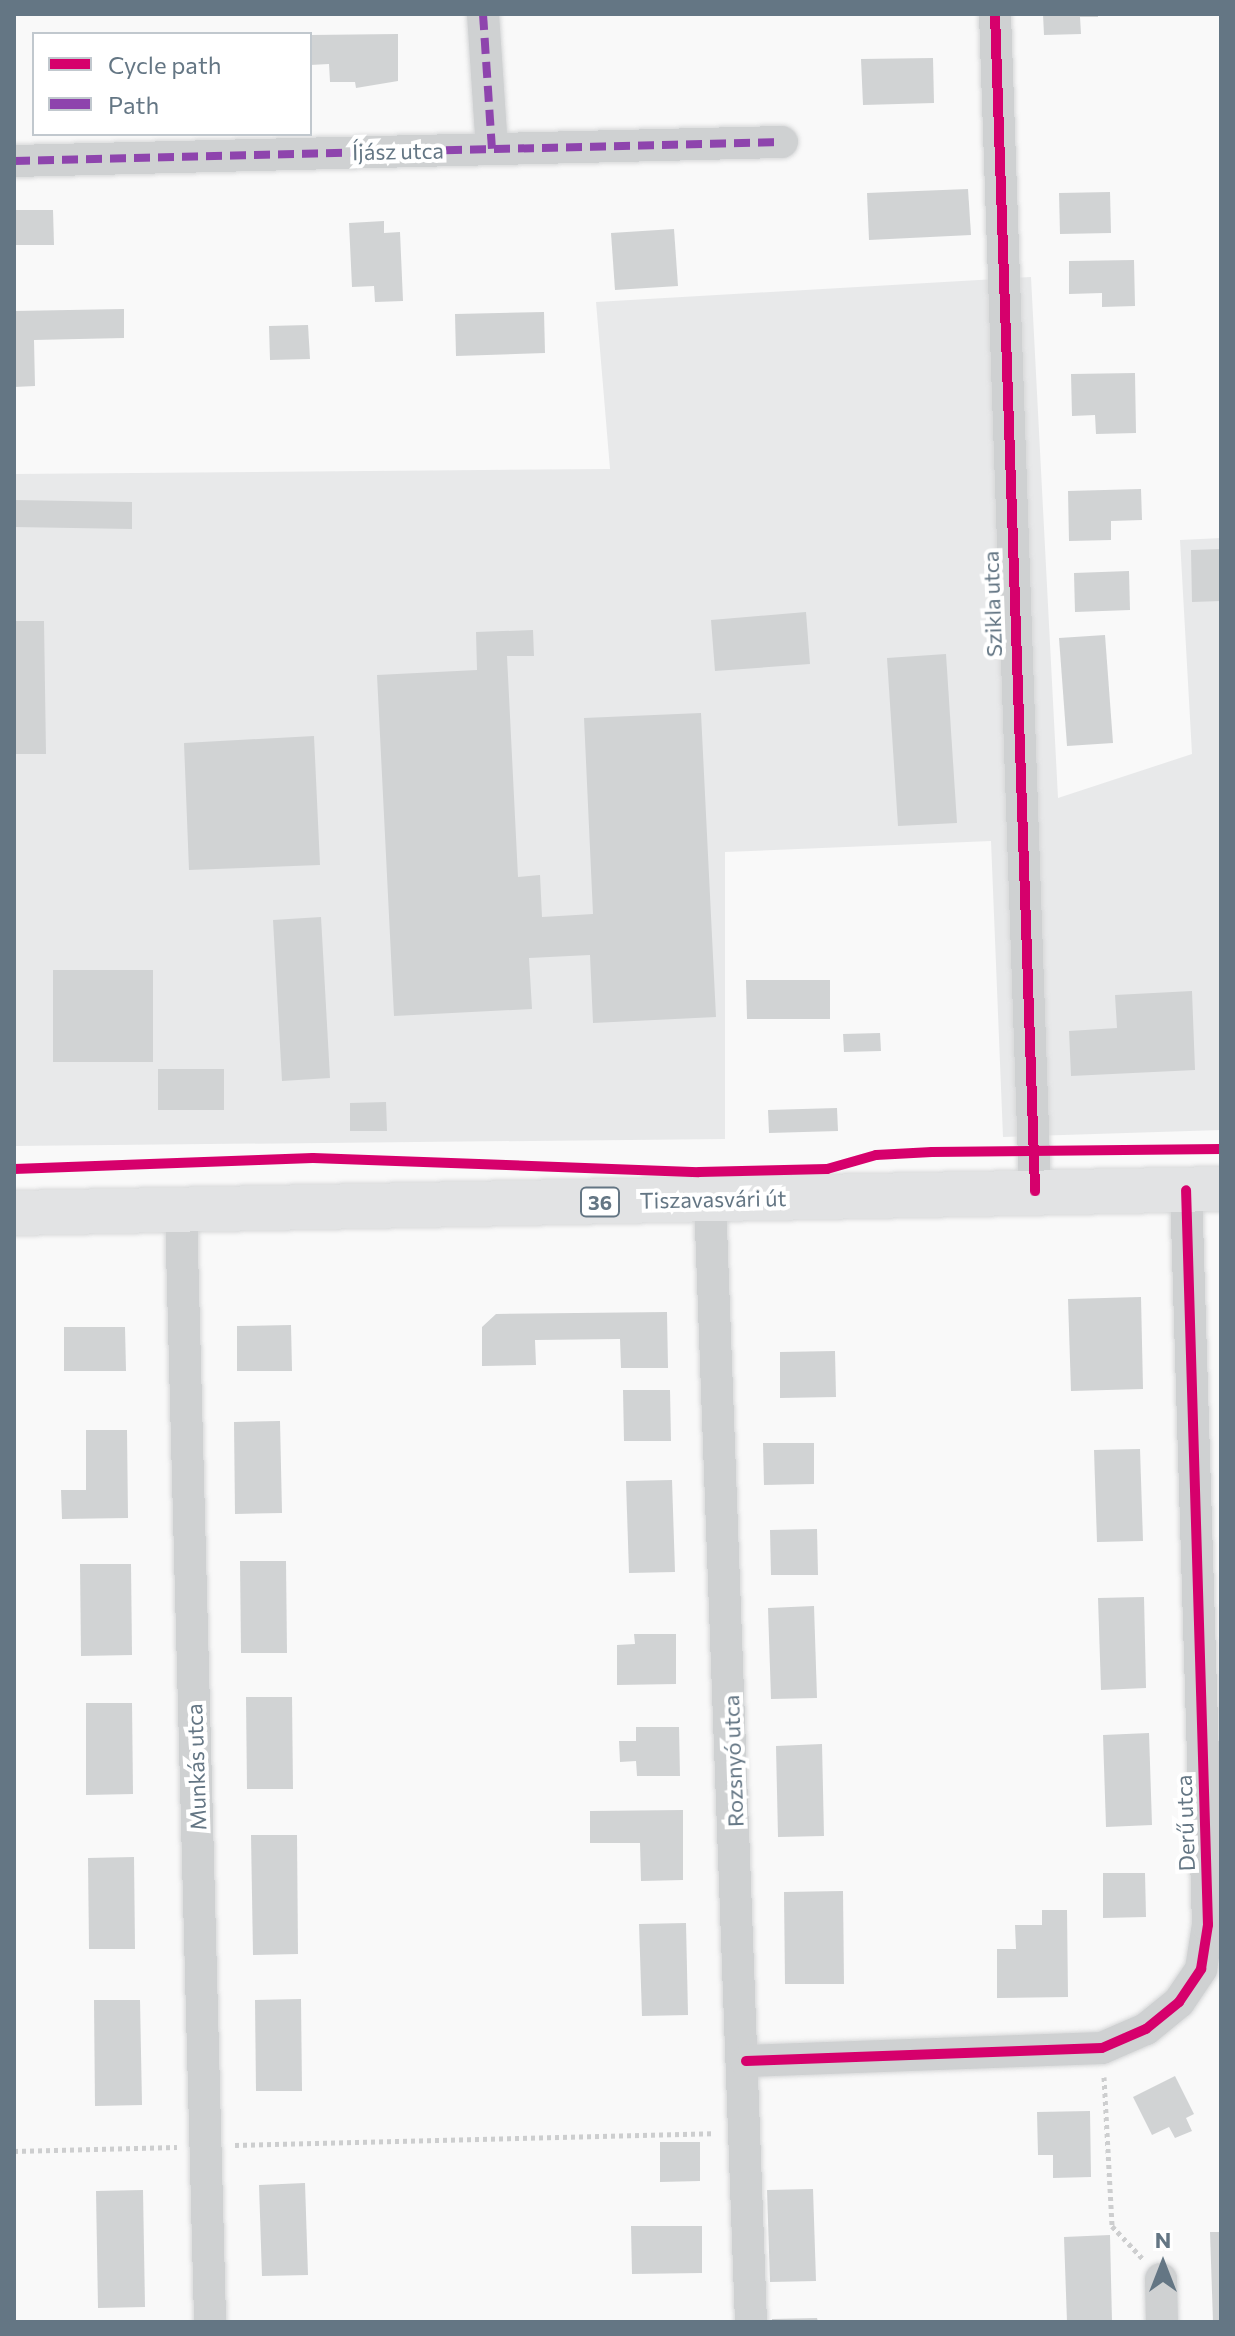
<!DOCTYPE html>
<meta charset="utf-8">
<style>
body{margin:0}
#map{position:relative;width:1235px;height:2336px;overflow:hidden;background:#f9f9f9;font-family:Commissioner,sans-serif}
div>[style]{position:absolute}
.built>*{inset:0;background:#e8e9ea}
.building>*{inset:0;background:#d1d3d4}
.path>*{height:5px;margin-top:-2.5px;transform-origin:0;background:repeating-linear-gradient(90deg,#cdcecf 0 4px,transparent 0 8px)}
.roads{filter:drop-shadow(0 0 2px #d6d7d8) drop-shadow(0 0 2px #d6d7d8)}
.minor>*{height:32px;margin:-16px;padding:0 16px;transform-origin:16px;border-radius:16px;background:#cfd1d2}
.primary>*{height:44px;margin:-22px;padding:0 22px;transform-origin:22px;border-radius:22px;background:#e2e3e4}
.quiet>*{height:8px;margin-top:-4px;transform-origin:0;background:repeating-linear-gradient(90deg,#8e44ad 0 16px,transparent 0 24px)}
.cycleway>*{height:10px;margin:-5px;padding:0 5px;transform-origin:5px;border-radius:5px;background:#d6006c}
span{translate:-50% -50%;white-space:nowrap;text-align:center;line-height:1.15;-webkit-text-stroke:8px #fff;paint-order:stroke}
.shield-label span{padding:2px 6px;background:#fff;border:2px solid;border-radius:6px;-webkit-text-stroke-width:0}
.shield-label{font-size:20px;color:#647684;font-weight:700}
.street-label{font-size:22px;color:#647684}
.frame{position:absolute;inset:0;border:16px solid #647684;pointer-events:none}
.legend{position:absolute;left:32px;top:32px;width:280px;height:104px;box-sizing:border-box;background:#fff;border:2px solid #c1c8ce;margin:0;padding:10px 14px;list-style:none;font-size:24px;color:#647684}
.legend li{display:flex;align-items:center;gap:16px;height:40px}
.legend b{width:40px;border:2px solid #c1c8ce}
.north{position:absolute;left:1123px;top:2224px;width:80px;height:80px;-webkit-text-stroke:6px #fff;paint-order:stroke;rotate:0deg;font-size:22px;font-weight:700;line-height:32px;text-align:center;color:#647684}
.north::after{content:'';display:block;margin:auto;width:28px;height:36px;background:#647684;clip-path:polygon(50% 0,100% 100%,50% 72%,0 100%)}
</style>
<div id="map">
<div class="built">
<i style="clip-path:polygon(1031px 277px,1058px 798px,1192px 754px,1180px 540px,1221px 538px,1221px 1130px,1003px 1137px,991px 841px,725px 852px,725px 1139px,14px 1146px,14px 474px,610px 469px,596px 302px)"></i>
</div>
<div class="building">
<i style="clip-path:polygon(1043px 14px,1098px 14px,1098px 17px,1080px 17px,1081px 34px,1044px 35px)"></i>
<i style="clip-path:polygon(398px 34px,398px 81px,356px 88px,355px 82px,330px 82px,329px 64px,310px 65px,310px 35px)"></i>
<i style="clip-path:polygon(933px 58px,934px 103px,863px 105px,861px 59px)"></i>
<i style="clip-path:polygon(968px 189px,971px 235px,869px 240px,867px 193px)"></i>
<i style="clip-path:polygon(1110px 192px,1111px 233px,1060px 234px,1059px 193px)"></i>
<i style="clip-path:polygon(16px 210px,53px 210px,54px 245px,16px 245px)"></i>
<i style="clip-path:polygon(384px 221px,384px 233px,400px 232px,403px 301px,375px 302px,374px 286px,352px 287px,349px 223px)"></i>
<i style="clip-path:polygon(674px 229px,678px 286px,615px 290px,611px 233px)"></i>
<i style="clip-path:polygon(1134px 260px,1135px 306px,1102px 307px,1102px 293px,1069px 294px,1069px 261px)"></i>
<i style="clip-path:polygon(124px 309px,124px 338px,34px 340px,35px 386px,14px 387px,14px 311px)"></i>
<i style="clip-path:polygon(544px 312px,545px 353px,456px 356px,455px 314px)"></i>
<i style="clip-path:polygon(308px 325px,310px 359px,270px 360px,269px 326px)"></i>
<i style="clip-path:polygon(1135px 373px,1136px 433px,1096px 434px,1095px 415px,1072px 416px,1071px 374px)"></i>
<i style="clip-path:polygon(1141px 489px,1142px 520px,1111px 521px,1111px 540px,1069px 541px,1068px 491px)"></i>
<i style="clip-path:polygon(14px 500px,132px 502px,132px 529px,14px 527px)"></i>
<i style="clip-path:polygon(1221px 549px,1221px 601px,1192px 602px,1191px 550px)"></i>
<i style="clip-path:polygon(1129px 571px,1130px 610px,1075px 612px,1074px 573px)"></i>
<i style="clip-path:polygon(806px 612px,810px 664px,715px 671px,711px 620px)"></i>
<i style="clip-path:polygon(14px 621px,44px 621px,46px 754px,14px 754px)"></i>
<i style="clip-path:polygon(533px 630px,534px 656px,507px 656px,518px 877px,540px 875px,542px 917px,593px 914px,584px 718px,701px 713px,716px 1017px,593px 1023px,590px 955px,529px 958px,532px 1009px,394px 1016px,377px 675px,477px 670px,476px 632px)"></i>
<i style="clip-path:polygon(1105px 635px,1113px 743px,1067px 746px,1059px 638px)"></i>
<i style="clip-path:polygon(946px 654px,957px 823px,898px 826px,887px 658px)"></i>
<i style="clip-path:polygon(314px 736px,320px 865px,189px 870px,184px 743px)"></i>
<i style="clip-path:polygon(321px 917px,330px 1078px,282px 1081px,273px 920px)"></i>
<i style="clip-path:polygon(53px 970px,153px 970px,153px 1062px,53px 1062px)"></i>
<i style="clip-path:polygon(746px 980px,830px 980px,830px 1019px,747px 1019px)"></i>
<i style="clip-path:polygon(1192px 991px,1195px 1070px,1071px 1076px,1069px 1031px,1117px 1028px,1115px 995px)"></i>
<i style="clip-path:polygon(880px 1033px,881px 1051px,844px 1052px,843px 1034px)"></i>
<i style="clip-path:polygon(158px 1069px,224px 1069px,224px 1110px,158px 1110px)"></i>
<i style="clip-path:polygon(386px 1102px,387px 1131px,350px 1131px,350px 1103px)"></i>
<i style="clip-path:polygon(837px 1108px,838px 1131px,769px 1133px,768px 1110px)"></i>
<i style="clip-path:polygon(1141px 1297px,1143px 1389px,1071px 1391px,1068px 1299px)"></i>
<i style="clip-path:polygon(667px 1312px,668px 1368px,621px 1368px,620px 1339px,535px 1340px,536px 1365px,482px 1366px,482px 1327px,496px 1314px)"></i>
<i style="clip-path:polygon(291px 1325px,292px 1371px,237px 1371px,237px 1326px)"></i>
<i style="clip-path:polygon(64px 1327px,125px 1327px,126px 1371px,64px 1371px)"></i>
<i style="clip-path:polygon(835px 1351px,836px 1397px,780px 1398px,780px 1352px)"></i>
<i style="clip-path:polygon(623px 1390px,670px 1390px,671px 1441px,624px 1441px)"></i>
<i style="clip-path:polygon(280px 1421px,282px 1513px,235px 1514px,234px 1422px)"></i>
<i style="clip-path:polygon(86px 1430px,127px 1430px,128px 1518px,62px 1519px,61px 1490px,86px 1490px)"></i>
<i style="clip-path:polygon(763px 1443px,814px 1443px,814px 1484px,764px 1485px)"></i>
<i style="clip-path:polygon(1140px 1449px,1143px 1541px,1097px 1542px,1094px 1450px)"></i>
<i style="clip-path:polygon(672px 1480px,675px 1572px,629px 1573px,626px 1481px)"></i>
<i style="clip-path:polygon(817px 1529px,818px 1575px,771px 1575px,770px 1530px)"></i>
<i style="clip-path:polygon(240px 1561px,286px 1561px,287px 1653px,241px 1653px)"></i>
<i style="clip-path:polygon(80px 1564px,131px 1564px,132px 1655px,81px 1656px)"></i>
<i style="clip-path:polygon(1144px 1597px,1146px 1688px,1101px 1690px,1098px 1598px)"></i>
<i style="clip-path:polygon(814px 1606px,817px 1698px,771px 1699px,768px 1608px)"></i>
<i style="clip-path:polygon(634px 1634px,676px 1634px,676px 1684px,617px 1685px,617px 1645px,635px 1644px)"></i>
<i style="clip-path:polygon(246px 1697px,292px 1697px,293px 1789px,247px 1789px)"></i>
<i style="clip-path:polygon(86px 1703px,132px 1703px,133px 1794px,86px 1795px)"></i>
<i style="clip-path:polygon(636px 1727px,679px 1727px,680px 1776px,637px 1776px,636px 1761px,620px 1762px,619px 1741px,636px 1741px)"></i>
<i style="clip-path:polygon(1149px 1733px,1152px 1825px,1106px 1827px,1103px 1735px)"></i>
<i style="clip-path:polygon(822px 1744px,824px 1836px,778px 1837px,776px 1746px)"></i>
<i style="clip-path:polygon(683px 1810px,683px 1880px,641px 1881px,640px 1843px,590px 1843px,590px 1811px)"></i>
<i style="clip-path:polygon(251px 1835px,297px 1835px,298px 1954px,253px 1955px)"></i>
<i style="clip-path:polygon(134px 1857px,135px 1949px,89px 1949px,88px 1858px)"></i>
<i style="clip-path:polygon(1103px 1873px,1145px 1873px,1146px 1917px,1103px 1918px)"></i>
<i style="clip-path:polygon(843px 1891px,844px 1984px,785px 1984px,784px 1892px)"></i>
<i style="clip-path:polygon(1042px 1910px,1067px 1910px,1068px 1997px,997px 1998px,997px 1949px,1016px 1949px,1015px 1925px,1042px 1925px)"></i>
<i style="clip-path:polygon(686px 1923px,688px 2015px,642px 2016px,639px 1924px)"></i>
<i style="clip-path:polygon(301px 1999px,302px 2091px,256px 2091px,255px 2000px)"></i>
<i style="clip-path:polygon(94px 2000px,140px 2000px,142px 2105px,95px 2106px)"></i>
<i style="clip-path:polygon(1175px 2076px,1194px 2114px,1186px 2118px,1192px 2131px,1175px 2138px,1169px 2127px,1152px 2135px,1133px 2097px)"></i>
<i style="clip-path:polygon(1090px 2111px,1091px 2177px,1053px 2178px,1053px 2155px,1038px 2155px,1037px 2112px)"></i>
<i style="clip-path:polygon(660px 2142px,700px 2142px,700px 2181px,660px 2182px)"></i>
<i style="clip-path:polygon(305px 2183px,308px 2275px,262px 2276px,259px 2185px)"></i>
<i style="clip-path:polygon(813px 2189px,816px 2281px,770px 2282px,767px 2190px)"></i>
<i style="clip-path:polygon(143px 2190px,145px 2307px,98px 2308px,96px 2191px)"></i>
<i style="clip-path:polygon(631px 2226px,702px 2226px,702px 2273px,632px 2274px)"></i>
<i style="clip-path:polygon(1210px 2232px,1221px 2232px,1221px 2322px,1213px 2322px)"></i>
<i style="clip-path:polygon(1110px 2235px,1112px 2322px,1067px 2322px,1064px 2237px)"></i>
<i style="clip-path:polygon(817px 2318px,818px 2322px,772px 2322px,772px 2319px)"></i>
</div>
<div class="path">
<i style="left:1104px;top:2077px;width:149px;rotate:86.9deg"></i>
<i style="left:1112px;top:2226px;width:45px;rotate:46.8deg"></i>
<i style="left:235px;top:2145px;width:478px;rotate:-1.4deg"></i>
<i style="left:14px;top:2151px;width:163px;rotate:-1.4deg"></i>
</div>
<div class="roads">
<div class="minor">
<i style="left:483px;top:14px;width:135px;rotate:86.2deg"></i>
<i style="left:995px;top:14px;width:1178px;rotate:88.05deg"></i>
<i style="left:14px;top:161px;width:768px;rotate:-1.42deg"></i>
<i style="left:710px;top:1199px;width:1124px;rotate:87.91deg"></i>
<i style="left:181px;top:1211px;width:1111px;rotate:88.5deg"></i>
<i style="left:746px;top:2061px;width:356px;rotate:-2.1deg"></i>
<i style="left:1102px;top:2048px;width:48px;rotate:-23.4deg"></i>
<i style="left:1146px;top:2029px;width:43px;rotate:-39.3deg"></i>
<i style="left:1179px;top:2002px;width:40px;rotate:-56deg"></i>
<i style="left:1201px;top:1969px;width:45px;rotate:-81deg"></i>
<i style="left:1208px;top:1925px;width:735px;rotate:-91.71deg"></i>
<i style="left:1161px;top:2279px;width:43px;rotate:88.7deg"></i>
</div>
<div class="primary">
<i style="left:14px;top:1213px;width:1207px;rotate:-1.14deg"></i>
</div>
</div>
<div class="quiet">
<i style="left:483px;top:14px;width:135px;rotate:86.2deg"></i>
<i style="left:14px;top:161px;width:768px;rotate:-1.42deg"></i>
</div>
<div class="cycleway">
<i style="left:995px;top:14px;width:1178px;rotate:88.05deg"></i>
<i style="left:14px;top:1169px;width:299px;rotate:-2.1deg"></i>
<i style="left:313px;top:1158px;width:386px;rotate:2.1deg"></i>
<i style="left:699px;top:1172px;width:128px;rotate:-1.3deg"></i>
<i style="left:827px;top:1169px;width:51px;rotate:-15.9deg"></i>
<i style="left:876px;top:1155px;width:56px;rotate:-3.1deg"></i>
<i style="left:932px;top:1152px;width:289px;rotate:-0.6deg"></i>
<i style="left:746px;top:2061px;width:356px;rotate:-2.1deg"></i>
<i style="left:1102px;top:2048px;width:48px;rotate:-23.4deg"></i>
<i style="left:1146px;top:2029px;width:43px;rotate:-39.3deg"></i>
<i style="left:1179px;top:2002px;width:40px;rotate:-56deg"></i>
<i style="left:1201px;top:1969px;width:45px;rotate:-81deg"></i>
<i style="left:1208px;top:1925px;width:735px;rotate:-91.71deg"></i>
</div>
<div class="shield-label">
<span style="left:600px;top:1202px">36</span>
</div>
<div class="street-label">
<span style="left:398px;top:151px;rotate:-1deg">Íjász utca</span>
<span style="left:992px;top:604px;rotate:-92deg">Szikla utca</span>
<span style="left:713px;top:1199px;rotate:-1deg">Tiszavasvári út</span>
<span style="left:733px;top:1761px;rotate:-92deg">Rozsnyó utca</span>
<span style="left:196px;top:1767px;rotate:-92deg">Munkás utca</span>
<span style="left:1185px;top:1823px;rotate:-92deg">Derű utca</span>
</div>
<div class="frame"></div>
<ul class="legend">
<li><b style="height:10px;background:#d6006c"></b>Cycle path</li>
<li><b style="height:10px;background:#8e44ad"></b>Path</li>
</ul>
<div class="north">N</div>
</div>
